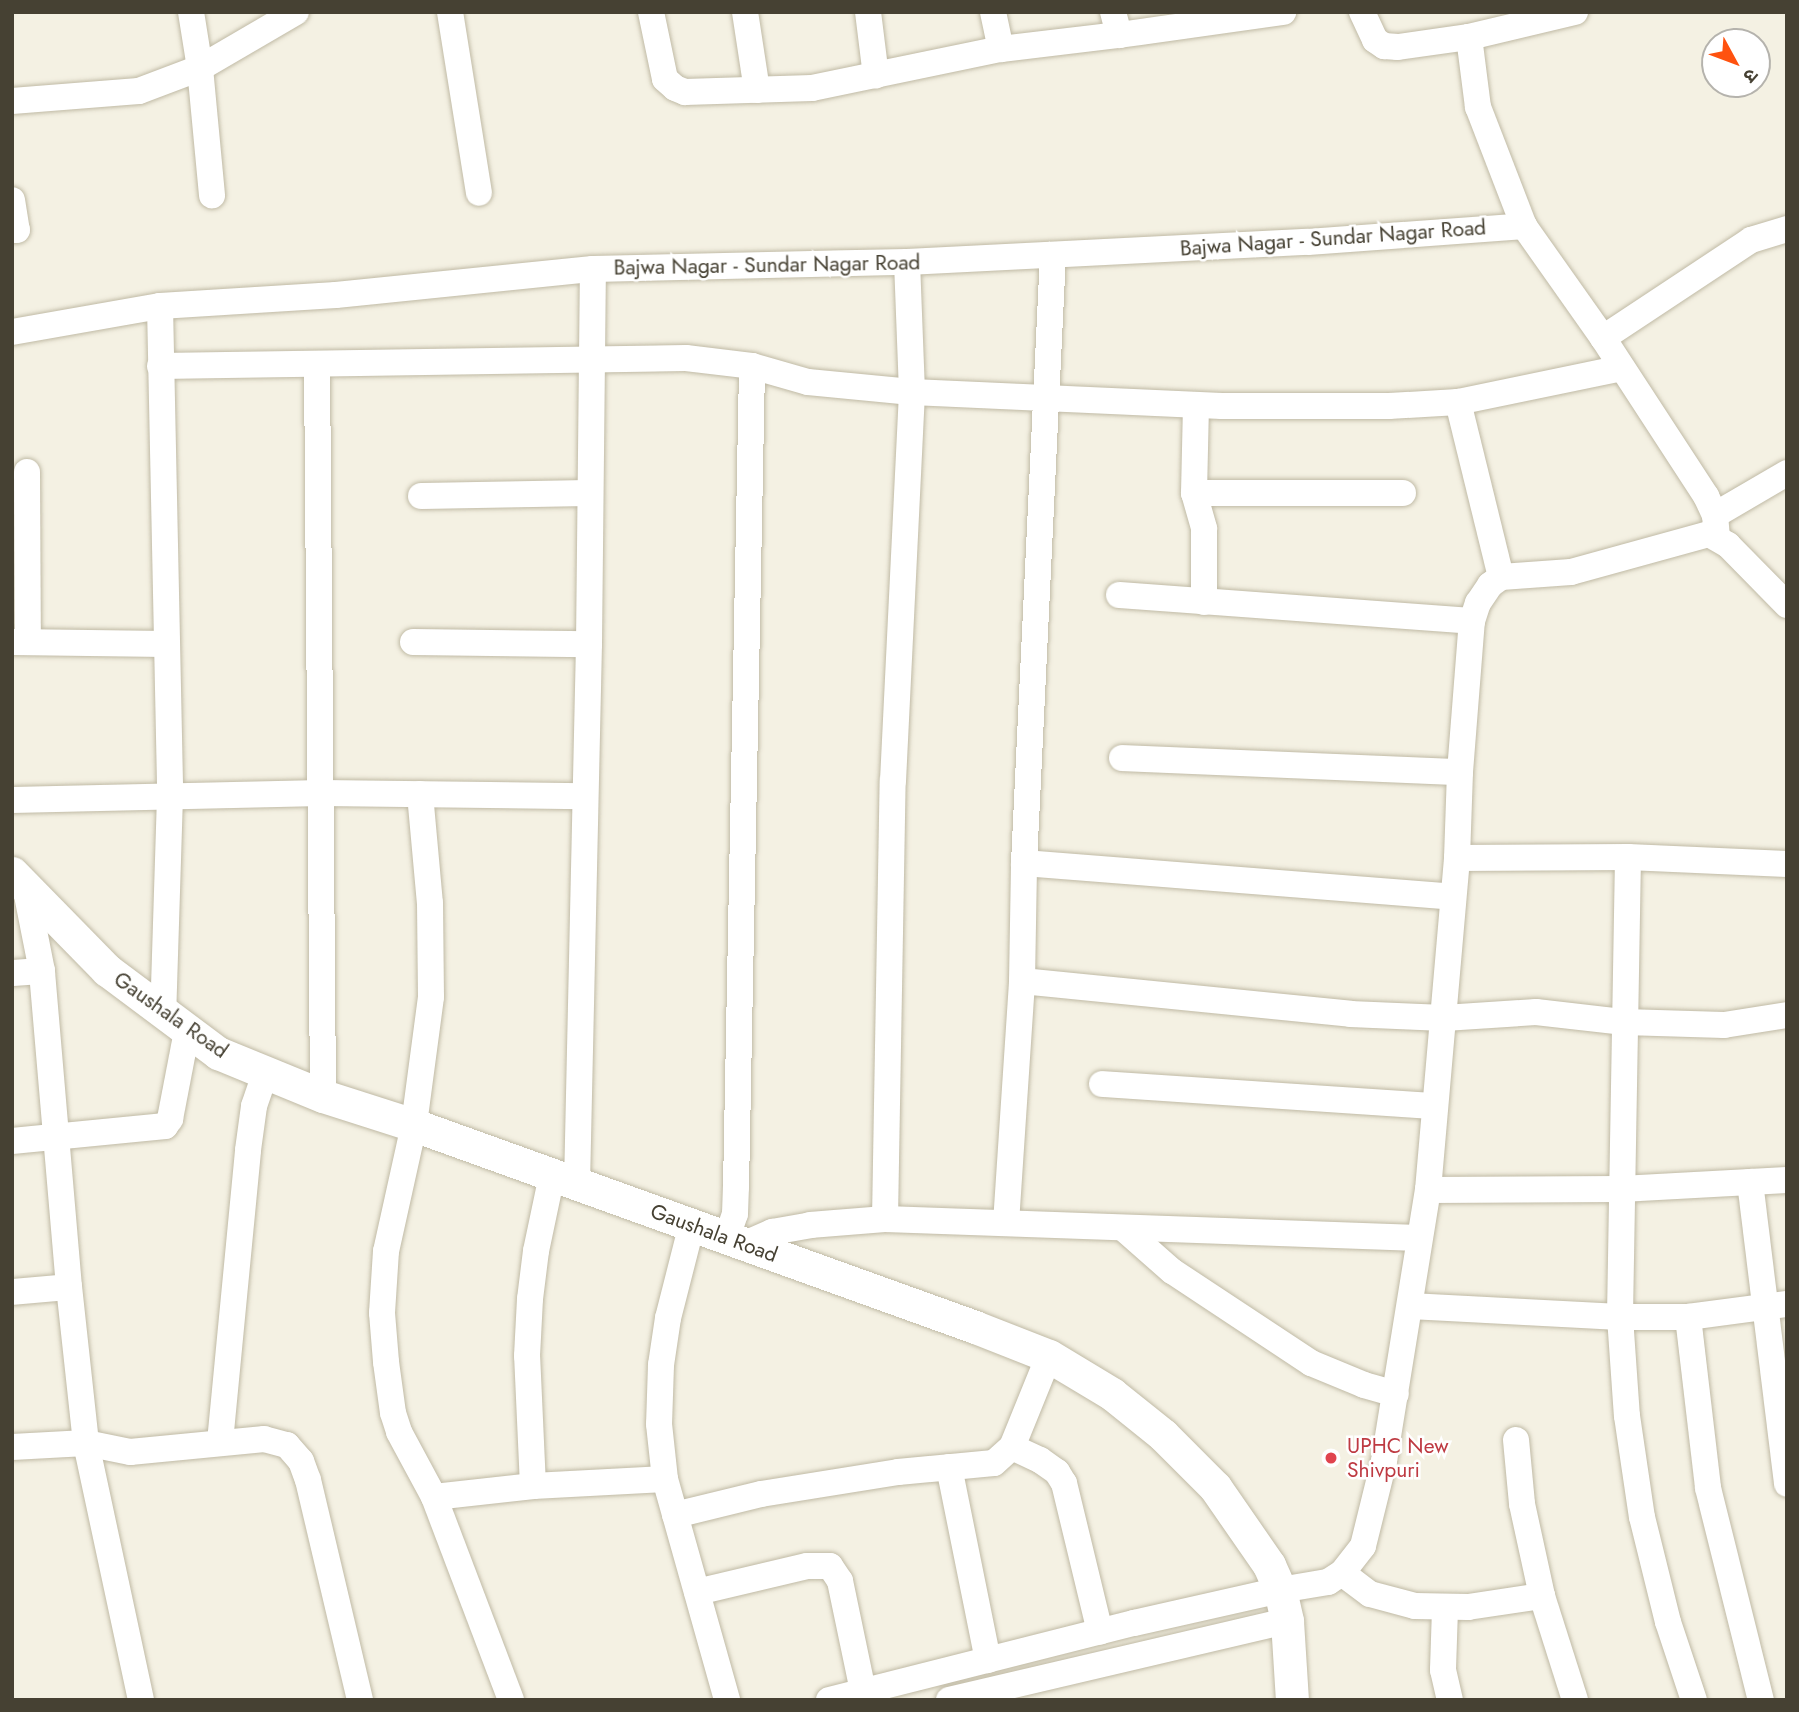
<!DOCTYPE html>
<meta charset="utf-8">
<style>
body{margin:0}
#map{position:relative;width:1799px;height:1712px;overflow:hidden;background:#f4f1e3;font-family:Jost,"Noto Sans Devanagari",sans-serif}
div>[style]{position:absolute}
.roads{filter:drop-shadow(0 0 2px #c0baa5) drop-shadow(0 0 2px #c0baa5)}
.minor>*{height:26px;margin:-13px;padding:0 13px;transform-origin:13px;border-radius:13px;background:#fff}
.tertiary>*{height:33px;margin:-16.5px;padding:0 16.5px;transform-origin:16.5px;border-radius:16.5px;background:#fff}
.dots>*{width:19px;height:19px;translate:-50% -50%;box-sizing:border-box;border:4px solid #fff;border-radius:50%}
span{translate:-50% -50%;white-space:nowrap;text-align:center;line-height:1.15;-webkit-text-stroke:5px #fff;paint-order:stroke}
.street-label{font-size:21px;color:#464133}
.health-label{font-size:21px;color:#be3a42}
.left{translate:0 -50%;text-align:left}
.frame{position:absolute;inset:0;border:14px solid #464133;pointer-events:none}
.north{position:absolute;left:1701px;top:28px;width:70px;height:70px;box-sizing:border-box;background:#fff;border:2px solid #b5b3ad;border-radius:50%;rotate:131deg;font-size:19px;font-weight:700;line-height:28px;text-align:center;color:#464133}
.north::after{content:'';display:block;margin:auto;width:24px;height:32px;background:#ff520f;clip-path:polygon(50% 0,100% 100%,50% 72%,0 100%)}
</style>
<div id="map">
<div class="roads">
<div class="minor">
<i style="left:191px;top:12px;width:57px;rotate:80.9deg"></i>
<i style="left:200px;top:68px;width:128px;rotate:84.6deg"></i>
<i style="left:450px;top:12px;width:183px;rotate:80.9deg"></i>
<i style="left:651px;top:12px;width:68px;rotate:78.2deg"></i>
<i style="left:665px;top:79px;width:13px;rotate:42deg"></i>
<i style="left:675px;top:88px;width:11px;rotate:22deg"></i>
<i style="left:685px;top:92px;width:127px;rotate:-1.8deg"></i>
<i style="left:812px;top:88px;width:193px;rotate:-11.7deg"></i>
<i style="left:1001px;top:49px;width:119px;rotate:-6.8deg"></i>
<i style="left:745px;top:12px;width:79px;rotate:81.3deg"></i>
<i style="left:868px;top:12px;width:64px;rotate:82.9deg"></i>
<i style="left:993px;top:12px;width:38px;rotate:78deg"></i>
<i style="left:1113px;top:12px;width:24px;rotate:75deg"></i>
<i style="left:1119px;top:35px;width:166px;rotate:-8deg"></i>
<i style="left:1362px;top:12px;width:31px;rotate:65deg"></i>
<i style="left:1375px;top:40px;width:11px;rotate:34deg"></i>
<i style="left:1384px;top:46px;width:14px;rotate:4deg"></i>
<i style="left:1398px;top:47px;width:72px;rotate:-8deg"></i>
<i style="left:1469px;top:37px;width:109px;rotate:-13.3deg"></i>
<i style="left:1469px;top:37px;width:71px;rotate:82.7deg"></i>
<i style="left:1478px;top:107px;width:128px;rotate:68.9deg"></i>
<i style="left:1524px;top:226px;width:137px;rotate:54.8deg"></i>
<i style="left:1603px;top:338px;width:189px;rotate:56.9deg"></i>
<i style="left:1706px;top:496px;width:21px;rotate:65deg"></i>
<i style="left:1715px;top:515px;width:23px;rotate:85deg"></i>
<i style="left:12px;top:101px;width:127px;rotate:-4.5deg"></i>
<i style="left:139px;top:91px;width:65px;rotate:-20.7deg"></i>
<i style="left:200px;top:68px;width:111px;rotate:-30.3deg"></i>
<i style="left:12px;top:200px;width:30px;rotate:81deg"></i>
<i style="left:17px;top:230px;width:5px;rotate:180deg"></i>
<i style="left:160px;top:306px;width:490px;rotate:88.8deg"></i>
<i style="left:170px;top:796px;width:219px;rotate:91.8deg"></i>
<i style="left:12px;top:332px;width:150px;rotate:-10deg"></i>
<i style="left:160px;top:306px;width:176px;rotate:-3.6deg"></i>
<i style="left:336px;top:295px;width:258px;rotate:-5.8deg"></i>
<i style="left:593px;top:269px;width:314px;rotate:-1.3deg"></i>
<i style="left:907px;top:262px;width:401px;rotate:-2.9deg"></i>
<i style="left:1308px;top:242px;width:217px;rotate:-4.2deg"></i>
<i style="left:1603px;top:338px;width:178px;rotate:-33.5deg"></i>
<i style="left:1751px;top:240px;width:38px;rotate:-17deg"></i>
<i style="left:317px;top:364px;width:732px;rotate:89.53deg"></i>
<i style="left:160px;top:366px;width:526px;rotate:-0.87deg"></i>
<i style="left:686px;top:358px;width:66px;rotate:6.9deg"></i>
<i style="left:752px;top:366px;width:58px;rotate:15.9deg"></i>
<i style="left:808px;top:382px;width:104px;rotate:5.5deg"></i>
<i style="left:912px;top:392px;width:310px;rotate:2.6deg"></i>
<i style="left:1222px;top:406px;width:167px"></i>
<i style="left:1389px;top:406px;width:69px;rotate:-3.3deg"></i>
<i style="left:1458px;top:402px;width:167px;rotate:-11.7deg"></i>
<i style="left:1458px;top:402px;width:180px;rotate:76.2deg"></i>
<i style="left:1196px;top:405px;width:88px;rotate:91.3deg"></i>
<i style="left:1194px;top:493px;width:37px;rotate:74deg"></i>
<i style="left:1204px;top:529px;width:73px;rotate:90deg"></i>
<i style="left:27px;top:472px;width:170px;rotate:89.7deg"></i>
<i style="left:1194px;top:493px;width:209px"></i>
<i style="left:421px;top:496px;width:168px;rotate:-1deg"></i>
<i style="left:1715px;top:515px;width:83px;rotate:-30.3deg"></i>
<i style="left:1119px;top:595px;width:354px;rotate:4.2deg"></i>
<i style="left:12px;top:642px;width:154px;rotate:0.7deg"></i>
<i style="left:413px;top:642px;width:176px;rotate:0.7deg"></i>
<i style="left:1122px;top:758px;width:338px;rotate:2.4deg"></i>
<i style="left:420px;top:794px;width:109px;rotate:84.8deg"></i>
<i style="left:430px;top:903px;width:94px;rotate:89.4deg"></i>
<i style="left:431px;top:997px;width:129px;rotate:97.6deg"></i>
<i style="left:414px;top:1125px;width:129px;rotate:102.5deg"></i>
<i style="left:386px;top:1251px;width:62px;rotate:93.7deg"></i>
<i style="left:382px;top:1313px;width:49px;rotate:85.3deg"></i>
<i style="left:386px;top:1362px;width:51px;rotate:82.2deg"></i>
<i style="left:393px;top:1413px;width:20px;rotate:72deg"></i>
<i style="left:399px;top:1432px;width:74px;rotate:61.7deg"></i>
<i style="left:434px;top:1497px;width:217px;rotate:69.2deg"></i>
<i style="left:12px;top:800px;width:310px;rotate:-1.3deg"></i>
<i style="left:322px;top:793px;width:263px;rotate:0.7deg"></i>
<i style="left:1628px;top:857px;width:460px;rotate:91deg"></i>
<i style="left:1620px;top:1317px;width:99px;rotate:86deg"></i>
<i style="left:1627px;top:1416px;width:102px;rotate:81.6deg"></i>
<i style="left:1642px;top:1517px;width:108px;rotate:76.1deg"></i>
<i style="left:1668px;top:1622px;width:82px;rotate:71.6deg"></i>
<i style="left:1457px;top:858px;width:171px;rotate:-0.3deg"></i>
<i style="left:1628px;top:857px;width:159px;rotate:2.5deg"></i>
<i style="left:1024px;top:863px;width:430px;rotate:4.5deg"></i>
<i style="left:12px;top:973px;width:30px;rotate:-4deg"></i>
<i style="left:1022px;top:981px;width:330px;rotate:5.7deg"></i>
<i style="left:1350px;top:1014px;width:94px;rotate:2.4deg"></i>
<i style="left:1444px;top:1018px;width:92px;rotate:-3.7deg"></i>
<i style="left:1536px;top:1012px;width:89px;rotate:6.5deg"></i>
<i style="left:1624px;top:1022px;width:100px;rotate:1.7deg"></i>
<i style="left:1724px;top:1025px;width:64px;rotate:-9deg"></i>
<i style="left:1102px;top:1084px;width:333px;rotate:3.8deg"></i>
<i style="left:12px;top:1141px;width:154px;rotate:-5.6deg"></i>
<i style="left:165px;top:1126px;width:9px;rotate:-54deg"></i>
<i style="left:170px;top:1119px;width:90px;rotate:-79.1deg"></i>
<i style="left:1750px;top:1182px;width:304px;rotate:83deg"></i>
<i style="left:577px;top:1185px;width:541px;rotate:-88.73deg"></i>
<i style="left:589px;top:644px;width:375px;rotate:-89.4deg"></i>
<i style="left:1428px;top:1190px;width:193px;rotate:-0.3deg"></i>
<i style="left:1621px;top:1189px;width:166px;rotate:-3.1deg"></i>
<i style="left:885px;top:1219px;width:438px;rotate:-89deg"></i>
<i style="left:893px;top:781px;width:389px;rotate:-87.2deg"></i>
<i style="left:912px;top:392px;width:130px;rotate:-92.2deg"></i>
<i style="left:1006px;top:1223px;width:243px;rotate:-86.2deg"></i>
<i style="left:1022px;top:981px;width:118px;rotate:-89deg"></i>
<i style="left:1024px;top:863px;width:609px;rotate:-87.27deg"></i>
<i style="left:692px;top:1224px;width:97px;rotate:104.3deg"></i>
<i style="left:668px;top:1318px;width:48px;rotate:98.5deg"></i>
<i style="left:661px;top:1365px;width:59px;rotate:91.9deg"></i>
<i style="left:659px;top:1424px;width:55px;rotate:83.8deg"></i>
<i style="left:665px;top:1479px;width:230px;rotate:74.3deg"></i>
<i style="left:1123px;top:1228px;width:65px;rotate:41.3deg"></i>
<i style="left:1172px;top:1271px;width:167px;rotate:33.5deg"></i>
<i style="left:1311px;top:1363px;width:57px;rotate:22.5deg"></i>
<i style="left:1364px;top:1385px;width:33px;rotate:16deg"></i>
<i style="left:727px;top:1237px;width:24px;rotate:-71deg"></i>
<i style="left:735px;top:1214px;width:27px;rotate:-88deg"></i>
<i style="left:736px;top:1187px;width:821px;rotate:-88.88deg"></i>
<i style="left:745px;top:1244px;width:30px;rotate:-24deg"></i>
<i style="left:772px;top:1232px;width:39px;rotate:-10deg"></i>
<i style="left:810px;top:1225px;width:75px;rotate:-4.6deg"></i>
<i style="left:885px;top:1219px;width:534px;rotate:2.04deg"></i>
<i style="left:12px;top:1292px;width:57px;rotate:-5deg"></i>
<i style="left:1410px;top:1306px;width:210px;rotate:3deg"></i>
<i style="left:1620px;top:1317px;width:68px"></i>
<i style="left:1688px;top:1317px;width:100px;rotate:-7.5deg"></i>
<i style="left:1688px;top:1317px;width:172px;rotate:83.3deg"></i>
<i style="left:1708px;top:1488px;width:219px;rotate:76deg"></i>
<i style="left:1516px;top:1440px;width:64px;rotate:84.6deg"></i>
<i style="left:1522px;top:1504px;width:94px;rotate:77.7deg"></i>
<i style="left:220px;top:1442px;width:293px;rotate:-84.5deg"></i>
<i style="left:248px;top:1150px;width:44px;rotate:-82.2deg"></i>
<i style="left:254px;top:1106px;width:34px;rotate:-71deg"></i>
<i style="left:12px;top:1447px;width:74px;rotate:-3.1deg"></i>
<i style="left:86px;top:1443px;width:157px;rotate:-96.2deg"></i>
<i style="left:69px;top:1287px;width:317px;rotate:-94.9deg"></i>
<i style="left:42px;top:971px;width:83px;rotate:-101.2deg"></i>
<i style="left:1012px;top:1447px;width:31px;rotate:25deg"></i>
<i style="left:1040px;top:1460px;width:21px;rotate:35deg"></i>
<i style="left:1057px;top:1472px;width:13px;rotate:58deg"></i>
<i style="left:1064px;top:1483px;width:153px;rotate:76.4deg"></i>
<i style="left:949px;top:1467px;width:197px;rotate:78.6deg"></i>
<i style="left:533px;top:1486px;width:130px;rotate:-92.6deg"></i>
<i style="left:527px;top:1356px;width:57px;rotate:-87deg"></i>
<i style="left:530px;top:1299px;width:48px;rotate:-82.9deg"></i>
<i style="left:536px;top:1251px;width:78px;rotate:-78.1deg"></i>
<i style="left:434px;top:1497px;width:100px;rotate:-6.3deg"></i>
<i style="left:533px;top:1486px;width:132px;rotate:-3deg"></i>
<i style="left:675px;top:1515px;width:89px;rotate:-13.7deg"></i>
<i style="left:761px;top:1494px;width:139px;rotate:-9.1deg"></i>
<i style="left:898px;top:1472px;width:96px;rotate:-5.4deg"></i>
<i style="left:994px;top:1463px;width:24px;rotate:-42deg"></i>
<i style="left:1012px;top:1447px;width:98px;rotate:-67.9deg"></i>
<i style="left:1342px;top:1573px;width:35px;rotate:37deg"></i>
<i style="left:1370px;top:1594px;width:47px;rotate:14.9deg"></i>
<i style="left:1415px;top:1606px;width:53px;rotate:1.1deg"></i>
<i style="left:1468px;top:1607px;width:75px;rotate:-8.5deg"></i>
<i style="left:1542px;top:1596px;width:109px;rotate:72.4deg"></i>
<i style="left:697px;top:1592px;width:113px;rotate:-13.3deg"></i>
<i style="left:807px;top:1566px;width:23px"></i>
<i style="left:830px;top:1566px;width:18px;rotate:56deg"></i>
<i style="left:840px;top:1581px;width:112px;rotate:78.2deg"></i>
<i style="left:1445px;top:1609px;width:61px;rotate:91.9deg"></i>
<i style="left:1443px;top:1670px;width:31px;rotate:77deg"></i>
<i style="left:141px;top:1700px;width:263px;rotate:-102.1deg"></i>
<i style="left:86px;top:1443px;width:45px;rotate:11.6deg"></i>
<i style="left:130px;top:1452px;width:135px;rotate:-5.5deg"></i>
<i style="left:264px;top:1439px;width:24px;rotate:15deg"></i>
<i style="left:287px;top:1445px;width:21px;rotate:49deg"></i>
<i style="left:301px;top:1461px;width:20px;rotate:70deg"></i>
<i style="left:308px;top:1480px;width:226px;rotate:76.7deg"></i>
<i style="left:829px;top:1700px;width:315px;rotate:-14.2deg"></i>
<i style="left:1134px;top:1623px;width:150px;rotate:-12.7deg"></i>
<i style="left:1280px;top:1590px;width:49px;rotate:-9.5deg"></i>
<i style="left:1328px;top:1582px;width:17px;rotate:-33deg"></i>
<i style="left:1342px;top:1573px;width:34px;rotate:-52deg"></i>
<i style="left:1363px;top:1546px;width:88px;rotate:-76.1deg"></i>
<i style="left:1384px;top:1461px;width:275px;rotate:-80.8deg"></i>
<i style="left:1428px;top:1190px;width:333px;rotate:-85deg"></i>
<i style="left:1457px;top:858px;width:86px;rotate:-88deg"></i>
<i style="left:1460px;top:772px;width:151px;rotate:-85.5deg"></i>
<i style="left:1472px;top:621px;width:19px;rotate:-72deg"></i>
<i style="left:1478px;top:603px;width:22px;rotate:-56deg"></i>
<i style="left:1490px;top:585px;width:14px;rotate:-36deg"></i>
<i style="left:1501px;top:577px;width:70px;rotate:-4.1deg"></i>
<i style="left:1571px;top:572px;width:143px;rotate:-15.4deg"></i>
<i style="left:1709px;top:534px;width:22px;rotate:30deg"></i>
<i style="left:1728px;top:545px;width:84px;rotate:45.5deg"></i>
<i style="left:949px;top:1700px;width:347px;rotate:-13.2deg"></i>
</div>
<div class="tertiary">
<i style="left:12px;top:873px;width:136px;rotate:45.6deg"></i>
<i style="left:107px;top:970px;width:139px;rotate:36.8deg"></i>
<i style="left:218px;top:1053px;width:113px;rotate:22.3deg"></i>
<i style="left:323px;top:1096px;width:96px;rotate:17.7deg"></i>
<i style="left:414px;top:1125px;width:596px;rotate:19.8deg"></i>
<i style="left:975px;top:1327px;width:79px;rotate:21.4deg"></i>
<i style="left:1049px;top:1356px;width:74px;rotate:31.1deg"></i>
<i style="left:1112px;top:1394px;width:65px;rotate:38.8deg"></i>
<i style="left:1163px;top:1435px;width:74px;rotate:45deg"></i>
<i style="left:1215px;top:1487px;width:95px;rotate:55.3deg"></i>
<i style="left:1269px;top:1565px;width:27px;rotate:66deg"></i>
<i style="left:1280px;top:1590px;width:32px;rotate:77deg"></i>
<i style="left:1287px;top:1621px;width:79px;rotate:86.4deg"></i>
</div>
</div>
<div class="dots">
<i style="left:1331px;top:1458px;background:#e0444e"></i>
</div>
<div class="street-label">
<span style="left:1333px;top:238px;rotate:-4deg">Bajwa Nagar - Sundar Nagar Road</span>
<span style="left:767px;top:265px;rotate:-1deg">Bajwa Nagar - Sundar Nagar Road</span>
<span style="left:171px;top:1015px;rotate:35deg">Gaushala Road</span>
<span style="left:714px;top:1233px;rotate:20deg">Gaushala Road</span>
</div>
<div class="health-label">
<span class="left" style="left:1347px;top:1458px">UPHC New<br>Shivpuri</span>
</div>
<div class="frame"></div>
<div class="north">उ</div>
</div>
